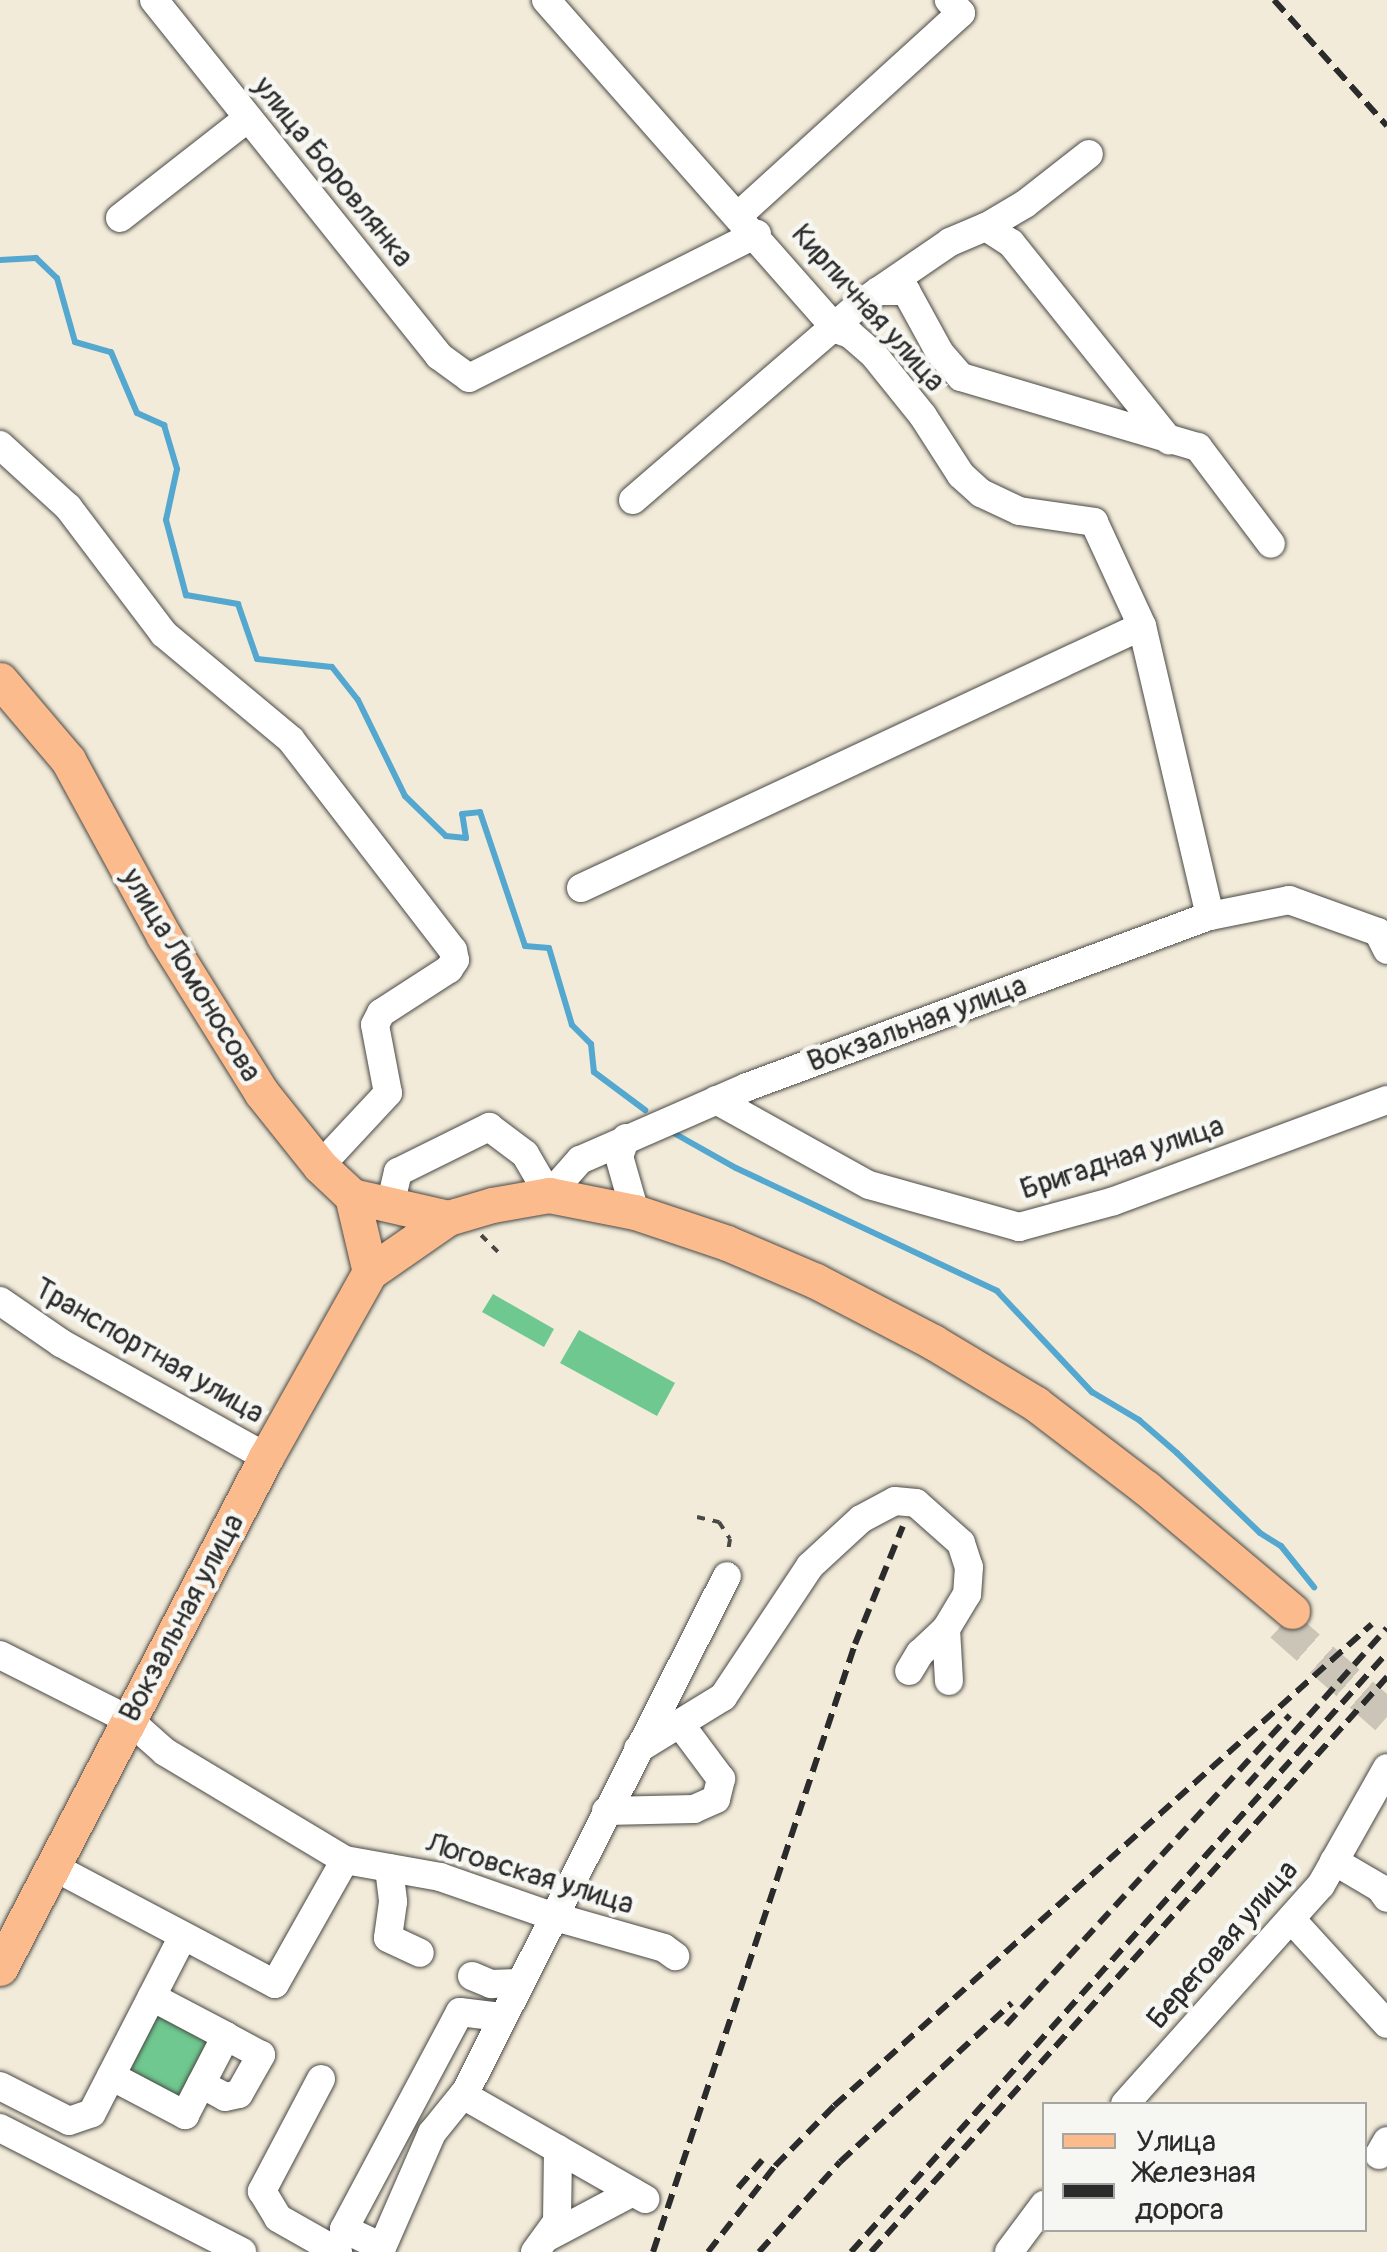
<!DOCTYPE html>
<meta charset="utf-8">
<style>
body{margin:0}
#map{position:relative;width:1387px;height:2252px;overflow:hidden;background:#f2ebd9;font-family:Pangolin,sans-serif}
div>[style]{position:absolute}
.green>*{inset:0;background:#6fc88f}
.stream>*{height:6px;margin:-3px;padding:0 3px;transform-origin:3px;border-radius:3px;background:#54a7cf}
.major-tunnel>*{height:35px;margin-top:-17.5px;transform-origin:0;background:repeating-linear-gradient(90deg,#cac5b6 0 35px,transparent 0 53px)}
.path>*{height:4px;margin-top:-2px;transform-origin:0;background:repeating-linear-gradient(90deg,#494845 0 8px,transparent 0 16px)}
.roads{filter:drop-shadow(0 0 2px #494845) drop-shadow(0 0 2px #494845)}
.minor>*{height:28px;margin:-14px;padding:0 14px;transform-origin:14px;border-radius:14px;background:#fff}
.major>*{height:35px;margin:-17.5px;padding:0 17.5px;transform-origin:17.5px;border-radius:17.5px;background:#fbbb8c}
.rail>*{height:6px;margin-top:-3px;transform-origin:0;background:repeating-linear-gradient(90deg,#2b2b2b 0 15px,transparent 0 23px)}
span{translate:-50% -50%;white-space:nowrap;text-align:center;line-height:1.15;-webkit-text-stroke:9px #f6f6f2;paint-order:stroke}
.street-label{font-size:30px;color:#2b2b2b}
.legend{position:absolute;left:1042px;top:2102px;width:325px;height:130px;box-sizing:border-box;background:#f6f6f2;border:2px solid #a5a5a2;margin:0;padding:12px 18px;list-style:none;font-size:30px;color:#2b2b2b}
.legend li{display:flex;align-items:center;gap:20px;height:50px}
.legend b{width:50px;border:2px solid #a5a5a2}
</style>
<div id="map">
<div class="green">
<i style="clip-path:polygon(493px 1294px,554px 1329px,544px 1347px,482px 1312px)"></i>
<i style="clip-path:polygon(579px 1330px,675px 1383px,657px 1416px,560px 1363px)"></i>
<i style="clip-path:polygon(158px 2012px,209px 2038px,179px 2096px,128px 2070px)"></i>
</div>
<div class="stream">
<i style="left:0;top:260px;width:36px;rotate:-3deg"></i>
<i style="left:36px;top:258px;width:29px;rotate:44deg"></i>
<i style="left:57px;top:278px;width:66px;rotate:74.3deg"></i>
<i style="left:75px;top:342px;width:37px;rotate:16deg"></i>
<i style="left:111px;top:352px;width:66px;rotate:66.9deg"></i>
<i style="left:137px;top:413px;width:30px;rotate:24deg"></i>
<i style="left:164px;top:425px;width:46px;rotate:73.5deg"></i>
<i style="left:177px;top:469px;width:52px;rotate:102.2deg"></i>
<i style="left:166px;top:520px;width:78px;rotate:75.1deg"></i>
<i style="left:186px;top:595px;width:53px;rotate:9.8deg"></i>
<i style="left:238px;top:604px;width:58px;rotate:70.9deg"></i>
<i style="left:257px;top:659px;width:75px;rotate:6.1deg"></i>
<i style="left:332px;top:667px;width:42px;rotate:51.8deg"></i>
<i style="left:358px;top:700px;width:107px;rotate:63.9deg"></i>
<i style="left:405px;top:796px;width:57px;rotate:44.3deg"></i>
<i style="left:446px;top:836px;width:20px;rotate:6deg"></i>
<i style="left:466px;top:838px;width:24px;rotate:-99deg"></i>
<i style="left:462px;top:814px;width:18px;rotate:-6deg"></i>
<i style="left:480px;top:812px;width:141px;rotate:71.4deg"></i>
<i style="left:525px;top:946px;width:24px;rotate:5deg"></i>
<i style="left:549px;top:948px;width:80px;rotate:73.4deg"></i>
<i style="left:572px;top:1025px;width:27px;rotate:45deg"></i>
<i style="left:591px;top:1044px;width:28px;rotate:84deg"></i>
<i style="left:594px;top:1072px;width:64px;rotate:36.7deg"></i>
<i style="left:672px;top:1132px;width:73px;rotate:29.4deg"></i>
<i style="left:736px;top:1168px;width:289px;rotate:25.2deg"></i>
<i style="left:997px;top:1291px;width:139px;rotate:46.8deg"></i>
<i style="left:1092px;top:1392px;width:55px;rotate:30.8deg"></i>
<i style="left:1139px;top:1420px;width:50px;rotate:41deg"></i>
<i style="left:1177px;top:1453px;width:115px;rotate:43.9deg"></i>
<i style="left:1260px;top:1533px;width:25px;rotate:32deg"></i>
<i style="left:1281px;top:1546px;width:53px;rotate:51.2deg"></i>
</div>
<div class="major-tunnel">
<i style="left:1282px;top:1624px;width:140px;rotate:41.5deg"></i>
</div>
<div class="path">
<i style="left:481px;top:1235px;width:25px;rotate:45deg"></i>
<i style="left:697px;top:1517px;width:23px;rotate:13deg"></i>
<i style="left:719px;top:1522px;width:20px;rotate:57deg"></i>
<i style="left:730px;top:1539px;width:12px;rotate:99deg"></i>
</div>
<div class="roads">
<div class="minor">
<i style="left:154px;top:0;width:456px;rotate:51.3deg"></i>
<i style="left:439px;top:356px;width:37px;rotate:36deg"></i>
<i style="left:469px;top:378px;width:322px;rotate:-26.6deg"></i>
<i style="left:546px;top:0;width:439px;rotate:48.6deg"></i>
<i style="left:836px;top:329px;width:15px;rotate:20deg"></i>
<i style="left:850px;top:334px;width:32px;rotate:41deg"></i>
<i style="left:874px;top:355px;width:78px;rotate:51.2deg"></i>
<i style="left:923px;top:416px;width:70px;rotate:57.2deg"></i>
<i style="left:961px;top:475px;width:27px;rotate:42deg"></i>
<i style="left:981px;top:493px;width:42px;rotate:25.3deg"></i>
<i style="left:1019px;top:511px;width:76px;rotate:8.3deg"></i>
<i style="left:1094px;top:522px;width:115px;rotate:65.2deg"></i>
<i style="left:1142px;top:626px;width:298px;rotate:76.8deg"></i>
<i style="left:739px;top:215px;width:300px;rotate:-42.3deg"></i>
<i style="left:961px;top:13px;width:18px;rotate:-133deg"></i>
<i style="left:120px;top:218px;width:162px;rotate:-38deg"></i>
<i style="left:986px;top:227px;width:45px;rotate:-30.5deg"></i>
<i style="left:1025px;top:204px;width:81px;rotate:-38deg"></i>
<i style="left:878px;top:291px;width:28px"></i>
<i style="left:906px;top:291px;width:71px;rotate:61.3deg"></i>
<i style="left:940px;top:353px;width:32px;rotate:49deg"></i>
<i style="left:961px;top:377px;width:247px;rotate:16.5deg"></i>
<i style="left:1198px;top:447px;width:121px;rotate:53deg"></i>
<i style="left:0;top:445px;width:92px;rotate:42.4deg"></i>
<i style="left:68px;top:507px;width:159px;rotate:52.9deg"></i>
<i style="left:164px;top:634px;width:165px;rotate:39.8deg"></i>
<i style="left:291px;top:740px;width:265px;rotate:52.4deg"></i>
<i style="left:453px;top:950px;width:10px;rotate:79deg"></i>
<i style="left:455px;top:960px;width:11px;rotate:124deg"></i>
<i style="left:449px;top:969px;width:81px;rotate:147.1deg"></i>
<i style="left:381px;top:1013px;width:13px;rotate:117deg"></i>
<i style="left:375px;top:1025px;width:69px;rotate:79.2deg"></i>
<i style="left:388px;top:1093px;width:100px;rotate:133deg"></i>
<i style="left:633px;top:500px;width:301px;rotate:-40.8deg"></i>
<i style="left:861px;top:303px;width:108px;rotate:-34.4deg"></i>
<i style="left:950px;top:242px;width:39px;rotate:-23deg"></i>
<i style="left:986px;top:227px;width:30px;rotate:33deg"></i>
<i style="left:1011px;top:243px;width:253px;rotate:51.3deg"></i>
<i style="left:581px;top:888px;width:619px;rotate:-25.03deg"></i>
<i style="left:716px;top:1100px;width:175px;rotate:29.1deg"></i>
<i style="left:869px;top:1185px;width:156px;rotate:15.6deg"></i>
<i style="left:1019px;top:1227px;width:98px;rotate:-15.3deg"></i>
<i style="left:1114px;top:1201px;width:291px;rotate:-20.3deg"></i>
<i style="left:626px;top:1138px;width:19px;rotate:111deg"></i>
<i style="left:619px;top:1156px;width:58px;rotate:74.1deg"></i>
<i style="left:390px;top:1206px;width:35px;rotate:-77deg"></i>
<i style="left:398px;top:1172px;width:102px;rotate:-26.3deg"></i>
<i style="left:489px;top:1127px;width:45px;rotate:36.9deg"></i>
<i style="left:525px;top:1154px;width:48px;rotate:59.7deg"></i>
<i style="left:549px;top:1195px;width:47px;rotate:-48.5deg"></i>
<i style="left:580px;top:1160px;width:182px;rotate:-23.6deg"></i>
<i style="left:747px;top:1087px;width:494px;rotate:-20.3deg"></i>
<i style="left:1210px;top:916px;width:81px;rotate:-11.4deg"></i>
<i style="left:1289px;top:900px;width:95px;rotate:19.8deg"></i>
<i style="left:1378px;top:932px;width:20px;rotate:63deg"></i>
<i style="left:0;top:1301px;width:74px;rotate:34.5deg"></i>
<i style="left:61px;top:1343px;width:235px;rotate:29.1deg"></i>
<i style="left:946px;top:1629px;width:52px;rotate:86.7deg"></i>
<i style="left:0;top:1655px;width:144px;rotate:26.7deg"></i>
<i style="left:129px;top:1720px;width:48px;rotate:41.6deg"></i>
<i style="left:165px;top:1752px;width:210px;rotate:31deg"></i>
<i style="left:345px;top:1860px;width:97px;rotate:10.1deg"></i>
<i style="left:440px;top:1877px;width:119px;rotate:19.2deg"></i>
<i style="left:552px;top:1916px;width:116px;rotate:15.9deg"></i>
<i style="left:664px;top:1948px;width:14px;rotate:36deg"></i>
<i style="left:638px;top:1749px;width:100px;rotate:-31.5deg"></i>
<i style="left:723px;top:1697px;width:157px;rotate:-56.4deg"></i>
<i style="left:810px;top:1566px;width:69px;rotate:-42.7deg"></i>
<i style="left:861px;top:1519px;width:38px;rotate:-28deg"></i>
<i style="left:895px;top:1501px;width:21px;rotate:5deg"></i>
<i style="left:916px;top:1503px;width:60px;rotate:41.6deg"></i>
<i style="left:961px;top:1543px;width:25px;rotate:72deg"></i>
<i style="left:969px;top:1567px;width:27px;rotate:94deg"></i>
<i style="left:967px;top:1594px;width:41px;rotate:121deg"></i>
<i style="left:946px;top:1629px;width:35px;rotate:137deg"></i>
<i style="left:920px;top:1653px;width:21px;rotate:121deg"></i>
<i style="left:606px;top:1811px;width:88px;rotate:-1.3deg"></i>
<i style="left:694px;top:1809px;width:24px;rotate:-24deg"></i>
<i style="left:716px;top:1799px;width:21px;rotate:-76deg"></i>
<i style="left:721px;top:1779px;width:69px;rotate:-126.7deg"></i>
<i style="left:1334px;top:1861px;width:53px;rotate:30.4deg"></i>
<i style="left:1380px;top:1888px;width:12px;rotate:55deg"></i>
<i style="left:52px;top:1866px;width:252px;rotate:27.9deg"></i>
<i style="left:275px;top:1984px;width:142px;rotate:-60.6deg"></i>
<i style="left:389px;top:1868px;width:34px;rotate:83deg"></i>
<i style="left:393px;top:1902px;width:36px;rotate:98deg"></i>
<i style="left:388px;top:1938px;width:35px;rotate:25deg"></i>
<i style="left:1291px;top:1919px;width:142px;rotate:47.6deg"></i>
<i style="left:472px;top:1976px;width:21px;rotate:23deg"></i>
<i style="left:491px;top:1984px;width:26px;rotate:-2deg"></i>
<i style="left:111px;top:2076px;width:84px;rotate:27.8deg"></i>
<i style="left:185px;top:2115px;width:89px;rotate:-62.6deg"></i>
<i style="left:226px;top:2036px;width:84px;rotate:-152.2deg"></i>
<i style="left:321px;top:2079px;width:127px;rotate:117.8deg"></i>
<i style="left:262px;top:2191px;width:31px;rotate:59deg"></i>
<i style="left:278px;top:2218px;width:69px;rotate:29.5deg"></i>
<i style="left:201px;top:2084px;width:27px;rotate:28deg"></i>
<i style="left:225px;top:2097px;width:14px;rotate:-12deg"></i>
<i style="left:239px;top:2094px;width:45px;rotate:-60.6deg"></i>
<i style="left:261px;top:2055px;width:40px;rotate:-152deg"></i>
<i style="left:0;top:2086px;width:77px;rotate:26.9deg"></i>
<i style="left:69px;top:2121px;width:24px;rotate:-19deg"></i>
<i style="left:92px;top:2113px;width:199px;rotate:-62.8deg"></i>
<i style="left:463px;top:2095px;width:210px;rotate:29.7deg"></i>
<i style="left:1125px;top:2104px;width:294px;rotate:-48.2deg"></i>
<i style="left:1321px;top:1885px;width:134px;rotate:-60.6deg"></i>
<i style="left:0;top:2128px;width:272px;rotate:27.1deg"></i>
<i style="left:1379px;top:2155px;width:16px;rotate:-60deg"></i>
<i style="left:546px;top:2238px;width:98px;rotate:-27.9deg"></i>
<i style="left:382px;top:2247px;width:42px;rotate:-154.7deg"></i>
<i style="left:344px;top:2229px;width:246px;rotate:-61.9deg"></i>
<i style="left:460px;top:2012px;width:39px;rotate:7deg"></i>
<i style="left:380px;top:2252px;width:130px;rotate:-66.4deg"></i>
<i style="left:432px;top:2133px;width:54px;rotate:-51deg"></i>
<i style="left:466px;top:2091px;width:577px;rotate:-63.12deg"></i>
<i style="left:535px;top:2252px;width:37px;rotate:-54deg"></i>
<i style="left:557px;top:2222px;width:73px;rotate:-89.2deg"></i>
<i style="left:1009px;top:2252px;width:59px;rotate:-53.3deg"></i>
</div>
<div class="major">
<i style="left:0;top:680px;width:105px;rotate:49.6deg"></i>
<i style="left:68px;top:760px;width:200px;rotate:61.4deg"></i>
<i style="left:164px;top:936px;width:184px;rotate:58.1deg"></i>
<i style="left:261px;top:1092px;width:95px;rotate:51.4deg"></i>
<i style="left:320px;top:1166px;width:44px;rotate:43.2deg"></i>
<i style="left:352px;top:1196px;width:78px;rotate:76.7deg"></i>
<i style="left:352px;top:1196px;width:98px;rotate:12.9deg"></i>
<i style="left:0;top:1968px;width:576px;rotate:-62.5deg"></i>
<i style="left:266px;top:1457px;width:212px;rotate:-60.7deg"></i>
<i style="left:370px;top:1272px;width:95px;rotate:-34.7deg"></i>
<i style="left:448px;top:1218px;width:46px;rotate:-16.5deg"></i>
<i style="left:492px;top:1205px;width:58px;rotate:-10deg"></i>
<i style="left:549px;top:1195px;width:88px;rotate:11.2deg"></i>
<i style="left:635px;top:1212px;width:97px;rotate:18.6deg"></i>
<i style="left:727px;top:1243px;width:97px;rotate:23.1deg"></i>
<i style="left:816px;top:1281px;width:132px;rotate:27.5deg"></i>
<i style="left:933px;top:1342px;width:120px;rotate:31deg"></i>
<i style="left:1036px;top:1404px;width:138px;rotate:37.4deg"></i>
<i style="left:1146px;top:1488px;width:191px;rotate:40.1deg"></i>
</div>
</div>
<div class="rail">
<i style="left:1274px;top:0;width:169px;rotate:48.1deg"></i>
<i style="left:1247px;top:1785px;width:210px;rotate:-48.3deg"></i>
<i style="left:1006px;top:2025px;width:420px;rotate:-47.5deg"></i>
<i style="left:738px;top:2188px;width:37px;rotate:-49deg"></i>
<i style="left:653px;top:2252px;width:641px;rotate:-71.62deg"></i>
<i style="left:855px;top:1644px;width:127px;rotate:-67.9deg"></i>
<i style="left:708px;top:2252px;width:109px;rotate:-52.1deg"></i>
<i style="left:775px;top:2166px;width:84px;rotate:-45.5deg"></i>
<i style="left:834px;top:2106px;width:722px;rotate:-41.86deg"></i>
<i style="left:759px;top:2252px;width:121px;rotate:-48deg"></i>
<i style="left:840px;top:2162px;width:234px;rotate:-42.8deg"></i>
<i style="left:851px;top:2252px;width:804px;rotate:-48.18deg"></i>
<i style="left:871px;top:2252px;width:773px;rotate:-48.1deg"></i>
</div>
<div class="street-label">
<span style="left:333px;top:172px;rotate:51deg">улица Боровлянка</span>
<span style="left:868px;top:308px;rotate:48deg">Кирпичная улица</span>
<span style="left:191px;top:975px;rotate:59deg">улица Ломоносова</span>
<span style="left:917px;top:1024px;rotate:-20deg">Вокзальная улица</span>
<span style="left:1122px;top:1158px;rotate:-18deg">Бригадная улица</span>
<span style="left:149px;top:1351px;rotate:30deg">Транспортная улица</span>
<span style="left:182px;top:1618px;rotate:-62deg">Вокзальная улица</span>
<span style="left:530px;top:1874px;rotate:17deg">Логовская улица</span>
<span style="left:1223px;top:1945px;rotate:-49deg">Береговая улица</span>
</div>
<ul class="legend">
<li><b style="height:12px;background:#fbbb8c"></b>Улица</li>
<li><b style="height:12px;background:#2b2b2b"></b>Железная дорога</li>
</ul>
</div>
